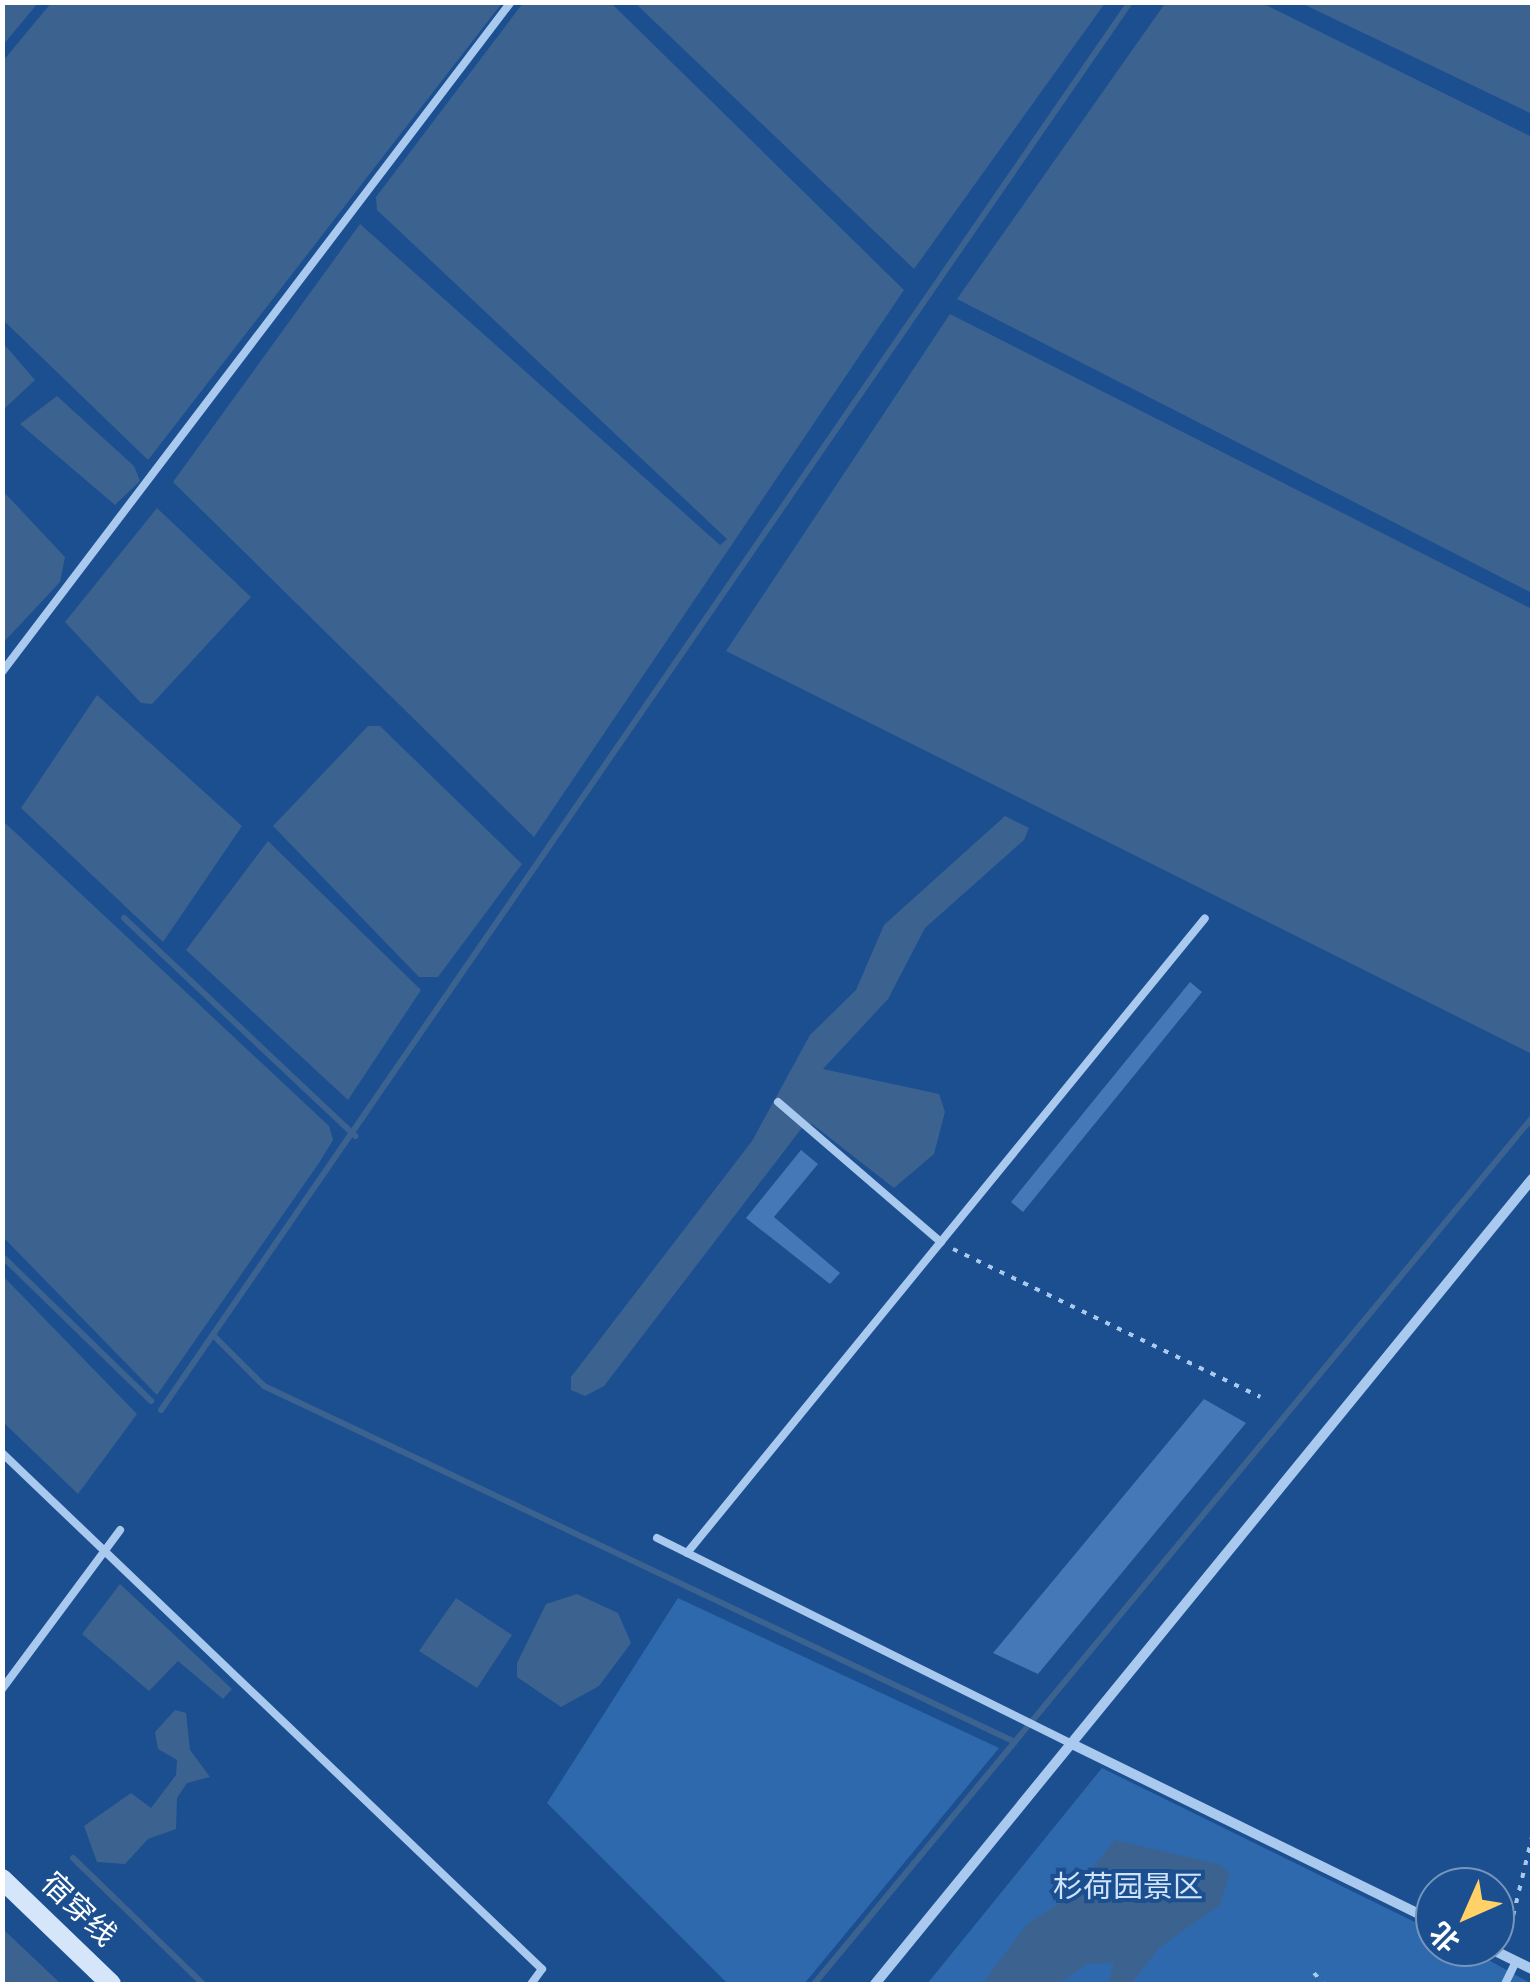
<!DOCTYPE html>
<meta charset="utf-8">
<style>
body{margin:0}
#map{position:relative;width:1535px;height:1987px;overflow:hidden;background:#1b4f8f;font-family:"Source Sans 3","Noto Sans SC",sans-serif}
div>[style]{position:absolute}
.green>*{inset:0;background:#2e69ad}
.water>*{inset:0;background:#3c6290}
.stream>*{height:6px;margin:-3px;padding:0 3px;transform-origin:3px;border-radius:3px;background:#3c6290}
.building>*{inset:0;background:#4478b7}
.path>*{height:4px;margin-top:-2px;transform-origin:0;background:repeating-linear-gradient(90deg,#a9c9ee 0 5px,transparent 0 13px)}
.service>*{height:8px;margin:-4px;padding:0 4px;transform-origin:4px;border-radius:4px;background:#a9c9ee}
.minor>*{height:10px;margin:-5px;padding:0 5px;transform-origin:5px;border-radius:5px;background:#a9c9ee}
.secondary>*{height:20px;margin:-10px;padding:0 10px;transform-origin:10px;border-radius:10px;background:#d6e6fa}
span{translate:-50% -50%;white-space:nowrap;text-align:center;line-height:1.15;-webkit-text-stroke:8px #1b4f8f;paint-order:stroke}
.park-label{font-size:30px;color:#cfe3fa}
.street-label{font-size:30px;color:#fff}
.frame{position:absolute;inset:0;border:5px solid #fff;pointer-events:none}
.north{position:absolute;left:1415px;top:1867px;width:100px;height:100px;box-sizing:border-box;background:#1b4f8f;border:2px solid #7695bc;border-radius:50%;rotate:225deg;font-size:28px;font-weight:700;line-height:40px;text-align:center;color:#fff}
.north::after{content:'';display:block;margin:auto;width:35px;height:45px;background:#ffd166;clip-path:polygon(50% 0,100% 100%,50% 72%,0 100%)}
</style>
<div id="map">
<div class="green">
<i style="clip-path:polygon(678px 1598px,999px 1748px,804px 1984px,728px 1984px,547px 1803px)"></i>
<i style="clip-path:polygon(1102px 1768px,1435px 1932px,1435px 1947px,1465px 1947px,1532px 1984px,927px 1984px)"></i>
</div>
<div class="water">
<i style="clip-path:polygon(3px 2px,38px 3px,3px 45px,2px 3px)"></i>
<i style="clip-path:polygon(1166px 2px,1262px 3px,1532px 137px,1532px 593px,957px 299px)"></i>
<i style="clip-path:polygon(51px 3px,502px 3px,148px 460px,3px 320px,3px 61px)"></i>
<i style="clip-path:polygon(523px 3px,611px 3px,904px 290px,534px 837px,173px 482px,360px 224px,720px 545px,727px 539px,377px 210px,376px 197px)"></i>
<i style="clip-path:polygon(635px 3px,1105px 3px,914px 269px)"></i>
<i style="clip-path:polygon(1301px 3px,1532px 3px,1532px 114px)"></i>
<i style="clip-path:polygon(950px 314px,1532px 609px,1532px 1054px,726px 651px)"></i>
<i style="clip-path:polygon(3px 343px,35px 380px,3px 410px)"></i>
<i style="clip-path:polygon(57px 396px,134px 466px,140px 481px,115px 505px,20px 424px)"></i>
<i style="clip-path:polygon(2px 490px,65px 557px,60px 582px,3px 643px)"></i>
<i style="clip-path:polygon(157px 508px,251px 597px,152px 704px,141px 703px,65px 622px)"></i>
<i style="clip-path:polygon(97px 695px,242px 826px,163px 942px,21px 808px)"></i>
<i style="clip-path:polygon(368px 726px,380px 726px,522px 864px,438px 977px,419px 977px,273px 826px)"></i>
<i style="clip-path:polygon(1005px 816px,1029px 828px,1024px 840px,925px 928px,888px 999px,823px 1069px,939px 1094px,945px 1112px,934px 1154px,894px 1188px,812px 1124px,801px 1129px,604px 1386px,585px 1396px,571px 1390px,571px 1377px,752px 1141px,810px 1035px,856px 990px,884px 925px)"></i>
<i style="clip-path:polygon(2px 820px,329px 1126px,333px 1140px,319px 1163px,157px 1395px,3px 1237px)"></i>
<i style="clip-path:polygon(268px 841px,421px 990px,348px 1100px,186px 950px)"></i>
<i style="clip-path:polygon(2px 1275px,137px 1414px,78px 1494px,3px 1422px)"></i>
<i style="clip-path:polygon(120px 1584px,232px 1689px,223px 1699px,178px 1661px,149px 1691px,82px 1634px)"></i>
<i style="clip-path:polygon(577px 1594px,618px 1613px,631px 1643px,599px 1686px,561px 1707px,517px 1677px,517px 1663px,546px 1604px)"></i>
<i style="clip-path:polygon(456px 1598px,512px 1635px,477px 1688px,419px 1651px)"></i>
<i style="clip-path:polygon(175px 1710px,186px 1713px,190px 1750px,210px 1777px,187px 1783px,177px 1798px,176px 1829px,148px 1839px,125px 1864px,97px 1862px,84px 1826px,131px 1793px,151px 1808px,176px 1775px,177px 1760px,158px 1749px,155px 1732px)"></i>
<i style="clip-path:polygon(1115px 1840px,1221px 1865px,1230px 1873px,1220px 1905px,1160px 1947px,1131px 1984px,1108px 1984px,1114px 1963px,1087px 1964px,1059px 1984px,982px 1984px,1027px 1924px,1068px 1898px)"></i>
<i style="clip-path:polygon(2px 1929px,3px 1929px,61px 1984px,3px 1984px)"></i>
</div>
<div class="stream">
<i style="left:124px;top:918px;width:318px;rotate:43.3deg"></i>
<i style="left:2px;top:1256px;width:208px;rotate:44.2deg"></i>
<i style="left:214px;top:1336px;width:71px;rotate:45deg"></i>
<i style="left:264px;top:1386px;width:831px;rotate:25.36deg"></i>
<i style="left:161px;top:1410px;width:1709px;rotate:-55.46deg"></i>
<i style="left:73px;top:1858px;width:181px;rotate:44.1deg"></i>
<i style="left:814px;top:1984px;width:1125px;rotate:-50.34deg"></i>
</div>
<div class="building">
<i style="clip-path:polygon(1190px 982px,1202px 992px,1023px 1212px,1011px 1202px)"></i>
<i style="clip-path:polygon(801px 1150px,818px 1164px,774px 1217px,840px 1273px,830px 1284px,746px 1218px)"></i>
<i style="clip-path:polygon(1204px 1399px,1246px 1423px,1038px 1674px,993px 1653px)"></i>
</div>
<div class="path">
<i style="left:953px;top:1249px;width:341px;rotate:25.7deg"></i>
<i style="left:1507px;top:1941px;width:107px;rotate:-76.5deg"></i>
<i style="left:1314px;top:1973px;width:15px;rotate:48deg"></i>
</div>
<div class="service">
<i style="left:2px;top:672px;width:841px;rotate:-52.78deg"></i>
<i style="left:778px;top:1102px;width:215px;rotate:40.7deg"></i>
<i style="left:2px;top:1453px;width:747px;rotate:43.7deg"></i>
<i style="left:542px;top:1969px;width:19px;rotate:126deg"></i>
<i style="left:657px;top:1538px;width:463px;rotate:26.4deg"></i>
<i style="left:687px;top:1553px;width:819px;rotate:-50.79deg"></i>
<i style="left:2px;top:1689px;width:198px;rotate:-53.4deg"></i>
<i style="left:1505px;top:1984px;width:25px;rotate:-64deg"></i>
</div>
<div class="minor">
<i style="left:1072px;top:1744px;width:404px;rotate:26.1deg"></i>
<i style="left:1487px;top:1947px;width:50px;rotate:26.1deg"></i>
<i style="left:875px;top:1984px;width:1039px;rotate:-50.78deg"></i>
</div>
<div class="secondary">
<i style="left:2px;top:1879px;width:151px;rotate:43.9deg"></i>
</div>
<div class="park-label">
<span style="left:1128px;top:1888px">杉荷园景区</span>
</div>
<div class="street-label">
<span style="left:78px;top:1910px;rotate:44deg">宿穿线</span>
</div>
<div class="frame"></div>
<div class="north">北</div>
</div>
